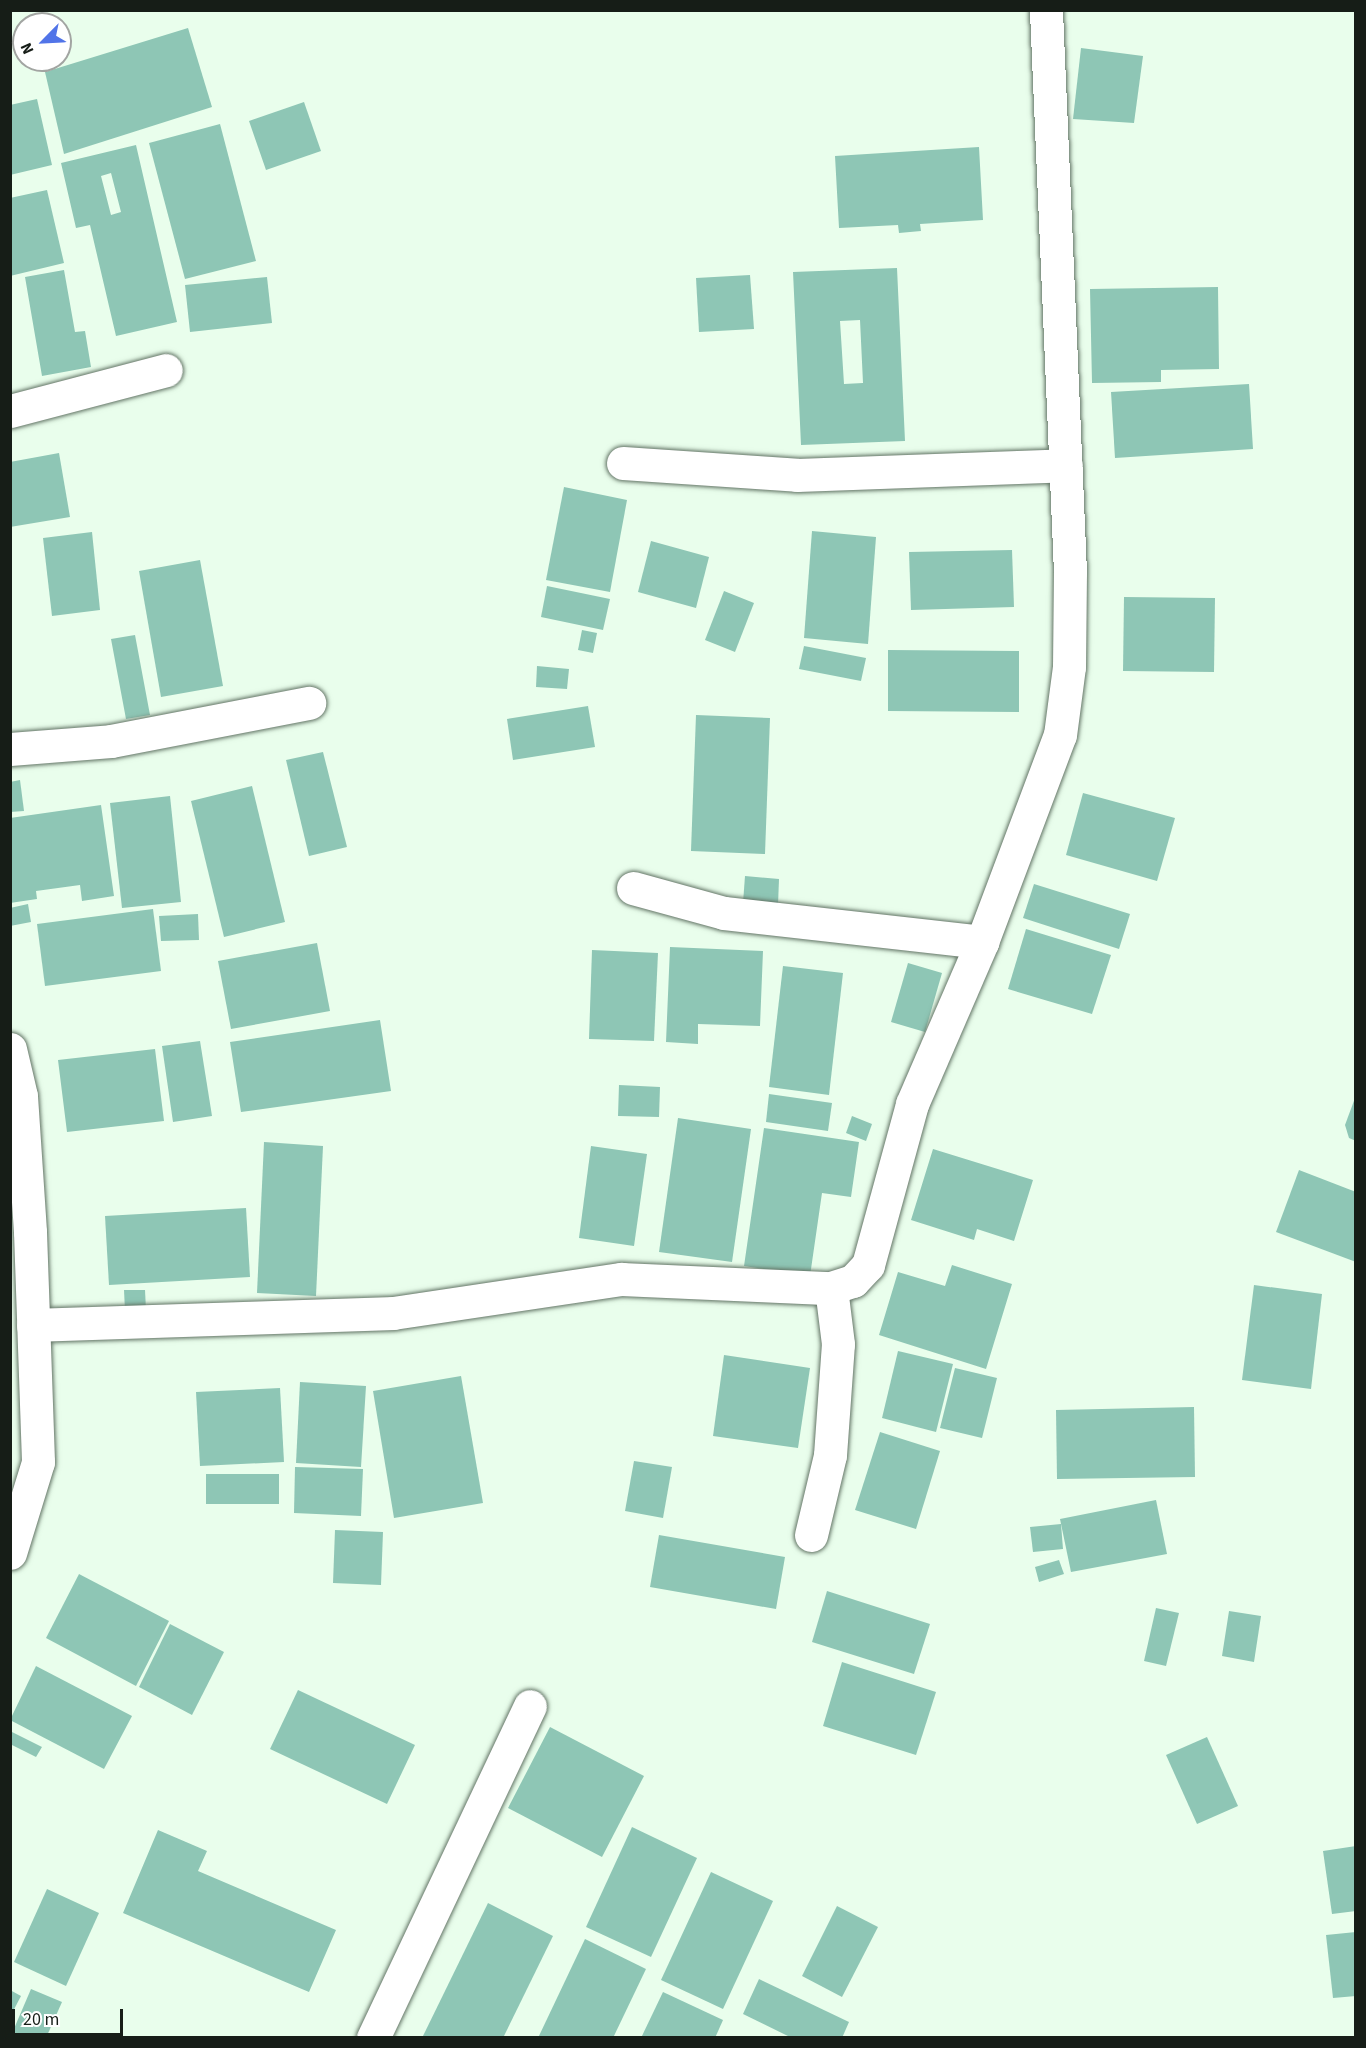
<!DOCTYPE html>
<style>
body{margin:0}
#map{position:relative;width:1366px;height:2048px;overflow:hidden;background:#e9feec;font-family:"Source Sans 3",sans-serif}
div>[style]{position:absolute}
.building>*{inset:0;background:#8ec6b5}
.roads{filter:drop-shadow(0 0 2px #637566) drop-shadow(0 0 2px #637566)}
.minor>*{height:33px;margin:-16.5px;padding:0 16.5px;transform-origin:16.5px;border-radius:16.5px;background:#fff}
span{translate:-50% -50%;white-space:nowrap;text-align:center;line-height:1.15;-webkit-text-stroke:6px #fff;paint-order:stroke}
.frame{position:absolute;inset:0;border:12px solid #161d17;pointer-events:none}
.north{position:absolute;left:12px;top:12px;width:60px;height:60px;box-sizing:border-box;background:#fff;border:2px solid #a2a5a2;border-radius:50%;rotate:246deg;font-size:16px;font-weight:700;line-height:24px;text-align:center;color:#161d17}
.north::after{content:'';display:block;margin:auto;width:21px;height:27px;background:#5174e8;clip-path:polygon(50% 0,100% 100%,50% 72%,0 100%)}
.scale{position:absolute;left:12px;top:2009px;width:111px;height:27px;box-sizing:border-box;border:3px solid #161d17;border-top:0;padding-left:8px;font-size:18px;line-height:21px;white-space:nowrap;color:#161d17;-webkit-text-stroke:4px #fff;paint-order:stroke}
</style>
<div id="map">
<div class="building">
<i style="clip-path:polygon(188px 28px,212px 107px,64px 154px,45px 72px)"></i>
<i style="clip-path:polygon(1081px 48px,1143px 56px,1134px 123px,1073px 119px)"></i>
<i style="clip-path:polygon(37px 99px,52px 165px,10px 175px,10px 105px)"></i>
<i style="clip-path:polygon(304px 102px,321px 151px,266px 170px,249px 121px)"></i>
<i style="clip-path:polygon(220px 124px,256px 261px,185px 279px,149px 143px)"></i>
<i style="clip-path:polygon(evenodd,136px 145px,177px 322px,116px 336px,90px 225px,76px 228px,61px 163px,136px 145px,111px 173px,121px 212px,111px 215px,101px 176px,111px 173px)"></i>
<i style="clip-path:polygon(979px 147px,983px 220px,920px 224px,921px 231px,899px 233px,898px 225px,839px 228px,835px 156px)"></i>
<i style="clip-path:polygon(47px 190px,64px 263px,10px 276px,10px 198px)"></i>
<i style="clip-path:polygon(evenodd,897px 268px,905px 441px,801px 445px,793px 272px,897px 268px,860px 320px,863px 383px,844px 384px,840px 321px,860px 320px)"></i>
<i style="clip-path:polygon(64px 270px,75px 332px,85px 331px,91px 367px,42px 376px,25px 277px)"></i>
<i style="clip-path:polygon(750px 275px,754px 329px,699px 332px,696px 278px)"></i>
<i style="clip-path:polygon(267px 277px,272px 323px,190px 332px,185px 285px)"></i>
<i style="clip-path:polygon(1218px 287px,1219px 369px,1161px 370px,1161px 382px,1092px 383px,1090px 289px)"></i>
<i style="clip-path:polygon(1249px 384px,1253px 449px,1115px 458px,1111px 392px)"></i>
<i style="clip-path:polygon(59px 453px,70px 517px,10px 527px,10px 462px)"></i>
<i style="clip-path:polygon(564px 487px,627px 500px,610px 592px,546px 580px)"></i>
<i style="clip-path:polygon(812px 531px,876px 537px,868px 644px,804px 638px)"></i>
<i style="clip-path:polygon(92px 532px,100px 610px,52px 616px,43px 538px)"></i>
<i style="clip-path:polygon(651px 541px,709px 557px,696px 608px,638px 592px)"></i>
<i style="clip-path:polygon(1012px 550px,1014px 607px,911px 610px,909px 552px)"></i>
<i style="clip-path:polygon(200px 560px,223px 686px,161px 697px,139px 571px)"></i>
<i style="clip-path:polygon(547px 586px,610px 599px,603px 630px,541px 617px)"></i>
<i style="clip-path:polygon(724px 591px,754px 603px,735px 652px,705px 640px)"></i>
<i style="clip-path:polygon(1124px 597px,1215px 598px,1214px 672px,1123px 671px)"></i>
<i style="clip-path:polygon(582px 630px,597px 633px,593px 653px,578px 650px)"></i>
<i style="clip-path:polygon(135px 635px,150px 715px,126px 719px,111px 639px)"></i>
<i style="clip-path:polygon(804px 646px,866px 658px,861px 681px,799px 669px)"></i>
<i style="clip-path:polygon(888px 650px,1019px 651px,1019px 712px,888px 711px)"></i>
<i style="clip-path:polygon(537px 666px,569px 669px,567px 689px,536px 687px)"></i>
<i style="clip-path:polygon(588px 706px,595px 747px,513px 760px,507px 719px)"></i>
<i style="clip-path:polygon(696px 715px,770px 718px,765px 854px,691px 851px)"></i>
<i style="clip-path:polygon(323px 752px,347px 847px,309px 856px,286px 760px)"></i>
<i style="clip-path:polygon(20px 780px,24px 811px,10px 812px,10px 782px)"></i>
<i style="clip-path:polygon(252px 786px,285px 922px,224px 937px,191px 801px)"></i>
<i style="clip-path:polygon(1083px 793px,1175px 818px,1157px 881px,1066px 855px)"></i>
<i style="clip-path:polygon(170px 796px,181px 902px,122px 908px,110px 803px)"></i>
<i style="clip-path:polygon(101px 805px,114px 896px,82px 901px,80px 885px,36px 891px,37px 899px,10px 903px,10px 818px)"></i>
<i style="clip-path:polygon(745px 876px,779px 879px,778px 905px,743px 903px)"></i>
<i style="clip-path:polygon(1034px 884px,1130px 914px,1119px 949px,1023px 918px)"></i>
<i style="clip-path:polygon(28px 904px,31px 922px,10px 926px,10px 908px)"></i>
<i style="clip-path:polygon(153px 909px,161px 971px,45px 986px,37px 924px)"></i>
<i style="clip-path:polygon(198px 914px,199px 940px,161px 941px,159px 916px)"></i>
<i style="clip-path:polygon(1026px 929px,1111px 955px,1092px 1014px,1008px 989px)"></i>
<i style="clip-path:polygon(317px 943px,330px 1011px,231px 1029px,218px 961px)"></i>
<i style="clip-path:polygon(670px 947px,763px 951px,760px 1026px,698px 1024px,698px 1044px,666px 1042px)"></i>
<i style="clip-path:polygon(592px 950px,658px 953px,654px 1041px,589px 1039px)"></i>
<i style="clip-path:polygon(908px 963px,942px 973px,925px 1032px,891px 1022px)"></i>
<i style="clip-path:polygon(783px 966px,843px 973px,829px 1095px,769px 1087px)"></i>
<i style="clip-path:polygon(380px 1020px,391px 1091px,241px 1112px,230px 1042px)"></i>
<i style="clip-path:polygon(200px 1041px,212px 1116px,173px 1122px,162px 1046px)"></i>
<i style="clip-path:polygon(155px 1049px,164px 1121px,67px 1132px,58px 1060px)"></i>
<i style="clip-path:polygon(619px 1085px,660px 1087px,659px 1117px,618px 1116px)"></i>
<i style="clip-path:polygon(769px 1094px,832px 1103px,828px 1131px,766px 1122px)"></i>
<i style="clip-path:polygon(1355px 1098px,1356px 1098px,1356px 1141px,1349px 1138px,1345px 1125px)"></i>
<i style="clip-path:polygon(852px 1116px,872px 1124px,866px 1141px,846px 1133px)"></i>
<i style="clip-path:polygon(678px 1118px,751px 1129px,732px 1262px,659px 1252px)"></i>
<i style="clip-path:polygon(764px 1128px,859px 1142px,851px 1197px,822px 1193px,810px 1276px,744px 1266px)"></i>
<i style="clip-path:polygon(264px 1142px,323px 1146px,316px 1296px,257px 1293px)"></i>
<i style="clip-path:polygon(591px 1146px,647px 1154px,634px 1246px,579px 1238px)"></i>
<i style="clip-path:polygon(933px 1149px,1033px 1180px,1014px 1241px,977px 1229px,974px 1240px,911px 1220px)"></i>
<i style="clip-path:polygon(1299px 1170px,1356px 1192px,1356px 1262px,1276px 1232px)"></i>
<i style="clip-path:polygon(246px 1208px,250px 1277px,109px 1285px,105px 1216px)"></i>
<i style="clip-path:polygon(952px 1265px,1012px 1284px,986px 1369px,879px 1335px,898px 1272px,945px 1286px)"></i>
<i style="clip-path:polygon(1254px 1285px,1322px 1294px,1311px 1389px,1242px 1380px)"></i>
<i style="clip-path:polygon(124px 1290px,145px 1290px,146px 1310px,125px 1311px)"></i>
<i style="clip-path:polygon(898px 1351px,953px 1364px,936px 1432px,882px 1418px)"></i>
<i style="clip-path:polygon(724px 1355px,810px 1368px,798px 1448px,713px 1436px)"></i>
<i style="clip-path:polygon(955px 1368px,997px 1378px,982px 1438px,940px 1428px)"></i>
<i style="clip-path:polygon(461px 1376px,483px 1503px,394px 1518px,373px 1391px)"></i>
<i style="clip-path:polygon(300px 1382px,366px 1386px,361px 1467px,296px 1463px)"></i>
<i style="clip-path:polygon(280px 1388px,284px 1462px,200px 1466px,196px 1392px)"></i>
<i style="clip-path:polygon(1194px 1407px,1195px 1477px,1057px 1479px,1056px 1410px)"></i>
<i style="clip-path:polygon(880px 1432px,940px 1451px,916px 1529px,855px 1510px)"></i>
<i style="clip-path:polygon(634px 1461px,672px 1467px,663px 1518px,625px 1511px)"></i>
<i style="clip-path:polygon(295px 1467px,363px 1469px,361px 1516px,294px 1513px)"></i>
<i style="clip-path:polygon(206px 1474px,279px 1474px,279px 1504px,206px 1504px)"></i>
<i style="clip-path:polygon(1156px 1500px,1167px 1554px,1071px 1572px,1060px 1519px)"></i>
<i style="clip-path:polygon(1061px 1524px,1063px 1549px,1033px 1552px,1030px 1527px)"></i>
<i style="clip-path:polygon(335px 1530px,383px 1532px,381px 1585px,333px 1583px)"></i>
<i style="clip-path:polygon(659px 1535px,785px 1557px,776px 1609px,650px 1587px)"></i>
<i style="clip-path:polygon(1059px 1560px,1064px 1574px,1039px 1582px,1035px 1567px)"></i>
<i style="clip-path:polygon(79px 1574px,169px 1621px,136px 1686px,46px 1638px)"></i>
<i style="clip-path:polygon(827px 1591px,930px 1624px,914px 1674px,812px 1642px)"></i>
<i style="clip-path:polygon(1156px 1608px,1179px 1613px,1166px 1666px,1144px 1661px)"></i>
<i style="clip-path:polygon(1229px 1611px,1261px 1616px,1254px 1662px,1222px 1656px)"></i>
<i style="clip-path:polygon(170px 1624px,224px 1652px,192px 1715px,139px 1687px)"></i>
<i style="clip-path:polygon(842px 1662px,936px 1692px,916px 1755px,823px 1726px)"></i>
<i style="clip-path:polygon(36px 1666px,132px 1716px,104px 1769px,10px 1720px)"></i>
<i style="clip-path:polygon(298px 1690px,415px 1745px,387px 1804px,270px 1749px)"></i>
<i style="clip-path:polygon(550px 1727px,644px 1776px,602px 1857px,508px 1808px)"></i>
<i style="clip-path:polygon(10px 1731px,42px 1747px,36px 1757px,10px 1744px)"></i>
<i style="clip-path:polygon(1207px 1737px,1238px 1806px,1197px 1824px,1166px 1755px)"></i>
<i style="clip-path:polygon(632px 1827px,697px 1858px,651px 1957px,586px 1927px)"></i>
<i style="clip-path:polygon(158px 1830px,207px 1851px,198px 1871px,336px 1930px,309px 1992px,123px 1913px)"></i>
<i style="clip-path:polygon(1356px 1846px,1356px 1911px,1332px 1914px,1323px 1851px)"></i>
<i style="clip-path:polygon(711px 1872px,773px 1901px,723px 2009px,661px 1980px)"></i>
<i style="clip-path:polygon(47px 1889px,99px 1913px,66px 1986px,14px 1962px)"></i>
<i style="clip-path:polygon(488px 1903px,553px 1936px,503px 2038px,422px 2038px)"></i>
<i style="clip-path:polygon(837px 1906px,878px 1927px,842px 1997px,802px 1976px)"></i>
<i style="clip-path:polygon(1356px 1932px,1356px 1996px,1333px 1998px,1326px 1935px)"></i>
<i style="clip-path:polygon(585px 1939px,646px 1969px,613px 2038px,538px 2038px)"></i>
<i style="clip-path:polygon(759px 1979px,849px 2022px,842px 2038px,792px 2038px,743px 2014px)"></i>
<i style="clip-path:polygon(31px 1989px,62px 2002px,46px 2038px,10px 2038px)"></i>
<i style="clip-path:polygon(10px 1990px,21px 1996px,10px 2017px)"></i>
<i style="clip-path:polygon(663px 1992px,723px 2020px,715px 2038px,641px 2038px)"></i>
</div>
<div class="roads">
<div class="minor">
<i style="left:10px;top:411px;width:161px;rotate:-14.7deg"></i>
<i style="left:623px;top:463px;width:174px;rotate:3.9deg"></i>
<i style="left:797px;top:475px;width:269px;rotate:-2.1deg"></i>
<i style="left:10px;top:749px;width:101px;rotate:-4.5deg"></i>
<i style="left:111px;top:741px;width:202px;rotate:-10.9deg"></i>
<i style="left:633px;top:888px;width:94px;rotate:15.4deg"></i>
<i style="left:724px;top:913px;width:260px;rotate:6.4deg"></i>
<i style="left:10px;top:1049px;width:48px;rotate:76.8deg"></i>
<i style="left:21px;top:1096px;width:136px;rotate:86.2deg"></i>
<i style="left:30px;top:1232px;width:230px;rotate:88deg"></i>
<i style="left:38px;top:1462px;width:95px;rotate:107.1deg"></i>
<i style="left:33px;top:1325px;width:360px;rotate:-1.9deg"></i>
<i style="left:393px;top:1313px;width:231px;rotate:-8.5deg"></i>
<i style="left:621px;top:1279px;width:210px;rotate:2.5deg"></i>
<i style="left:831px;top:1288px;width:23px;rotate:-18deg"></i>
<i style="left:853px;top:1281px;width:22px;rotate:-47deg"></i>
<i style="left:868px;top:1265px;width:167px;rotate:-74.7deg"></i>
<i style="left:912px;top:1104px;width:176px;rotate:-66.6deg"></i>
<i style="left:982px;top:942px;width:221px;rotate:-69.4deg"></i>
<i style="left:1060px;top:735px;width:69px;rotate:-82.5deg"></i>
<i style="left:1069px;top:667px;width:95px;rotate:-89.4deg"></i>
<i style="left:1070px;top:572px;width:563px;rotate:-92.45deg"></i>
<i style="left:811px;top:1535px;width:82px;rotate:-76.6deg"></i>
<i style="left:830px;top:1455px;width:111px;rotate:-85.9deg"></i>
<i style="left:838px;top:1344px;width:56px;rotate:-97.1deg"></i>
<i style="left:373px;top:2038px;width:367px;rotate:-64.7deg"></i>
</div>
</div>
<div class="frame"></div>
<div class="north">N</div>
<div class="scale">20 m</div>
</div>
